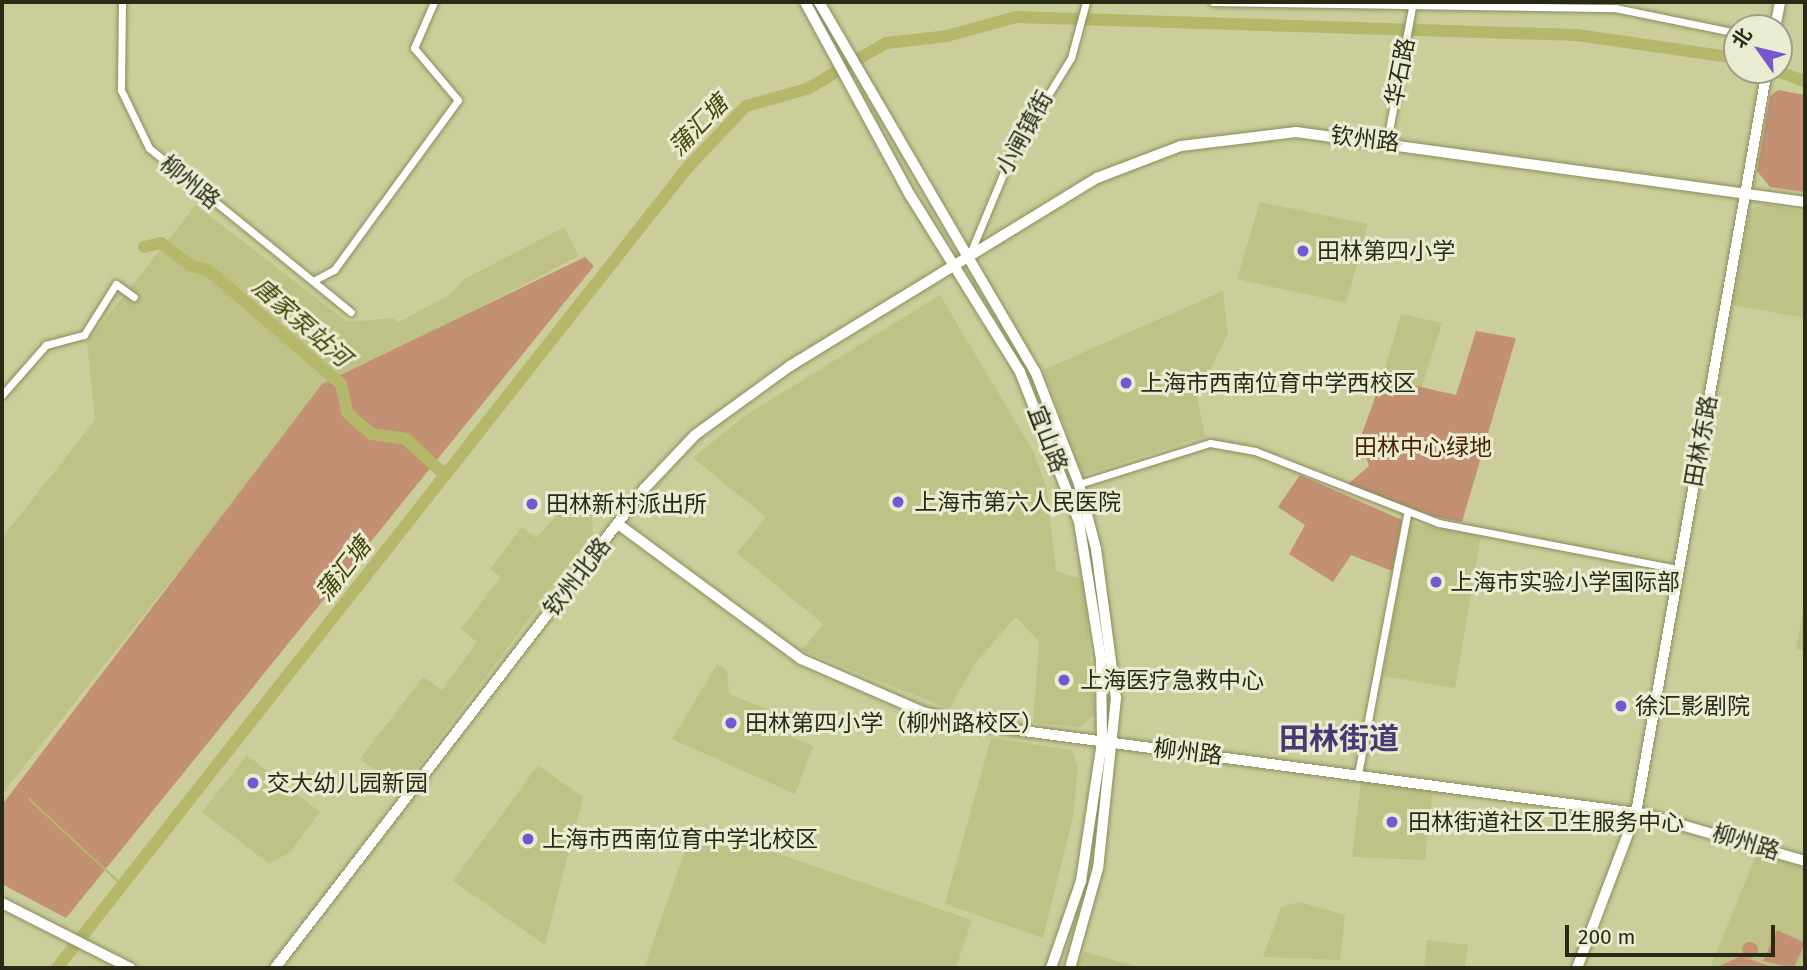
<!DOCTYPE html>
<meta charset="utf-8">
<style>
body{margin:0}
#map{position:relative;width:1807px;height:970px;overflow:hidden;background:#cbce9a;font-family:"Fira Sans","Noto Sans SC",sans-serif}
div>[style]{position:absolute}
.built>*{inset:0;background:#bfc287}
.green>*{inset:0;background:#c39074}
.round{border-radius:50%}
.stream>*{height:2px;margin:-1px;padding:0 1px;transform-origin:1px;border-radius:1px;background:#b5b86a}
.river>*{height:12px;margin:-6px;padding:0 6px;transform-origin:6px;border-radius:6px;background:#b5b86a}
.roads{filter:drop-shadow(0 0 2px #8b8d5c) drop-shadow(0 0 2px #8b8d5c)}
.street>*{height:7px;margin:-3.5px;padding:0 3.5px;transform-origin:3.5px;border-radius:3.5px;background:#fff}
.secondary>*{height:10px;margin:-5px;padding:0 5px;transform-origin:5px;border-radius:5px;background:#fff}
.dots>*{width:19px;height:19px;translate:-50% -50%;box-sizing:border-box;border:4px solid #eaecd2;border-radius:50%}
span{translate:-50% -50%;white-space:nowrap;text-align:center;line-height:1.15;-webkit-text-stroke:6px #eaecd2;paint-order:stroke}
.street-label{font-size:23px;color:#292a16}
.poi-label{font-size:23px;color:#292a16}
.left{translate:0 -50%;text-align:left}
.park-label{font-size:23px;color:#481d00}
.water-label{font-size:24px;color:#434406;font-style:italic}
.district-label{font-size:30px;color:#463976;font-weight:700}
.frame{position:absolute;inset:0;border:4px solid #292a16;pointer-events:none}
.north{position:absolute;left:1723px;top:14px;width:70px;height:70px;box-sizing:border-box;background:#eaecd2;border:2px solid #9d9e87;border-radius:50%;rotate:304deg;font-size:19px;font-weight:700;line-height:28px;text-align:center;color:#292a16}
.north::after{content:'';display:block;margin:auto;width:24px;height:32px;background:#7457d1;clip-path:polygon(50% 0,100% 100%,50% 72%,0 100%)}
.scale{position:absolute;left:1565px;top:925px;width:210px;height:32px;box-sizing:border-box;border:4px solid #292a16;border-top:0;padding-left:9px;font-size:21px;line-height:24px;white-space:nowrap;color:#292a16;-webkit-text-stroke:5px #eaecd2;paint-order:stroke}
</style>
<div id="map">
<div class="built">
<i style="clip-path:polygon(1260px 202px,1368px 224px,1346px 303px,1237px 279px)"></i>
<i style="clip-path:polygon(1766px 204px,1805px 212px,1805px 318px,1733px 305px,1750px 209px)"></i>
<i style="clip-path:polygon(196px 205px,347px 322px,394px 318px,397px 323px,451px 294px,463px 280px,564px 227px,579px 256px,324px 388px,2px 794px,2px 538px,95px 420px,87px 342px)"></i>
<i style="clip-path:polygon(1223px 291px,1228px 334px,1197px 396px,1205px 436px,1083px 475px,1043px 370px)"></i>
<i style="clip-path:polygon(940px 295px,1033px 451px,1046px 486px,1056px 571px,1084px 580px,1095px 715px,1079px 727px,1033px 723px,1039px 642px,1016px 617px,976px 662px,949px 709px,802px 650px,823px 624px,737px 553px,766px 517px,693px 458px,743px 417px)"></i>
<i style="clip-path:polygon(1401px 314px,1442px 323px,1422px 387px,1382px 378px)"></i>
<i style="clip-path:polygon(572px 499px,592px 516px,593px 534px,402px 788px,360px 759px,423px 677px,442px 690px,477px 642px,461px 629px,501px 577px,490px 569px,522px 527px,536px 538px)"></i>
<i style="clip-path:polygon(1411px 523px,1481px 536px,1455px 688px,1383px 676px)"></i>
<i style="clip-path:polygon(1805px 600px,1805px 651px,1796px 649px)"></i>
<i style="clip-path:polygon(717px 664px,727px 671px,729px 694px,775px 712px,785px 734px,813px 746px,795px 794px,672px 739px)"></i>
<i style="clip-path:polygon(991px 738px,1072px 750px,1078px 767px,1073px 818px,1043px 938px,945px 904px)"></i>
<i style="clip-path:polygon(247px 755px,320px 812px,290px 852px,269px 864px,202px 812px)"></i>
<i style="clip-path:polygon(538px 765px,583px 797px,545px 945px,453px 881px)"></i>
<i style="clip-path:polygon(1361px 780px,1433px 790px,1425px 860px,1352px 857px)"></i>
<i style="clip-path:polygon(694px 825px,972px 920px,956px 968px,644px 968px)"></i>
<i style="clip-path:polygon(1757px 853px,1805px 869px,1805px 962px,1801px 968px,1710px 968px)"></i>
<i style="clip-path:polygon(1299px 902px,1345px 915px,1340px 960px,1263px 957px,1281px 907px)"></i>
<i style="clip-path:polygon(1427px 940px,1468px 945px,1465px 968px,1424px 968px)"></i>
<i style="clip-path:polygon(1084px 952px,1144px 968px,1078px 968px)"></i>
</div>
<div class="green">
<i style="clip-path:polygon(1778px 90px,1805px 95px,1805px 192px,1770px 187px,1757px 171px,1770px 96px)"></i>
<i style="clip-path:polygon(585px 257px,594px 266px,66px 918px,2px 884px,2px 805px,322px 384px)"></i>
<i style="clip-path:polygon(1476px 331px,1516px 338px,1462px 522px,1417px 513px,1348px 484px,1369px 466px,1360px 439px,1382px 378px,1456px 395px)"></i>
<i style="clip-path:polygon(1300px 475px,1402px 520px,1392px 571px,1351px 555px,1333px 582px,1289px 554px,1305px 525px,1278px 507px)"></i>
<i style="clip-path:polygon(1777px 930px,1805px 943px,1794px 968px,1763px 961px)"></i>
<i class="round" style="left:1742px;top:942px;width:16px;height:16px"></i>
<i style="clip-path:polygon(1741px 956px,1775px 968px,1715px 968px)"></i>
</div>
<div class="stream">
<i style="left:29px;top:799px;width:127px;rotate:42.8deg"></i>
</div>
<div class="river">
<i style="left:1774px;top:70px;width:33px;rotate:20deg"></i>
<i style="left:144px;top:247px;width:17px;rotate:-13deg"></i>
<i style="left:161px;top:243px;width:38px;rotate:37deg"></i>
<i style="left:191px;top:266px;width:17px;rotate:13deg"></i>
<i style="left:208px;top:270px;width:175px;rotate:40.6deg"></i>
<i style="left:341px;top:384px;width:29px;rotate:78deg"></i>
<i style="left:347px;top:412px;width:13px;rotate:45deg"></i>
<i style="left:356px;top:421px;width:21px;rotate:39deg"></i>
<i style="left:372px;top:434px;width:34px;rotate:8deg"></i>
<i style="left:406px;top:439px;width:53px;rotate:42.7deg"></i>
<i style="left:57px;top:968px;width:1018px;rotate:-51.78deg"></i>
<i style="left:687px;top:168px;width:86px;rotate:-46.4deg"></i>
<i style="left:746px;top:106px;width:63px;rotate:-15.6deg"></i>
<i style="left:807px;top:89px;width:91px;rotate:-30.2deg"></i>
<i style="left:886px;top:43px;width:61px;rotate:-6.5deg"></i>
<i style="left:947px;top:36px;width:72px;rotate:-15.4deg"></i>
<i style="left:1016px;top:17px;width:561px;rotate:1.84deg"></i>
<i style="left:1577px;top:35px;width:162px;rotate:8.2deg"></i>
</div>
<div class="roads">
<div class="street">
<i style="left:122px;top:2px;width:88px;rotate:90.7deg"></i>
<i style="left:121px;top:90px;width:64px;rotate:64.2deg"></i>
<i style="left:149px;top:148px;width:260px;rotate:39.1deg"></i>
<i style="left:1213px;top:2px;width:402px;rotate:0.9deg"></i>
<i style="left:1615px;top:8px;width:125px;rotate:11.6deg"></i>
<i style="left:1387px;top:141px;width:141px;rotate:-79.4deg"></i>
<i style="left:969px;top:256px;width:109px;rotate:-67.4deg"></i>
<i style="left:1011px;top:155px;width:114px;rotate:-58.3deg"></i>
<i style="left:1071px;top:58px;width:58px;rotate:-75deg"></i>
<i style="left:313px;top:281px;width:24px;rotate:-28deg"></i>
<i style="left:334px;top:270px;width:210px;rotate:-53.9deg"></i>
<i style="left:458px;top:100px;width:68px;rotate:-130.2deg"></i>
<i style="left:414px;top:48px;width:50px;rotate:-66.5deg"></i>
<i style="left:2px;top:395px;width:67px;rotate:-48.7deg"></i>
<i style="left:46px;top:345px;width:39px;rotate:-15deg"></i>
<i style="left:84px;top:335px;width:60px;rotate:-57.9deg"></i>
<i style="left:116px;top:284px;width:22px;rotate:36deg"></i>
<i style="left:1079px;top:484px;width:137px;rotate:-17.4deg"></i>
<i style="left:1210px;top:443px;width:46px;rotate:10.1deg"></i>
<i style="left:1255px;top:451px;width:198px;rotate:21.4deg"></i>
<i style="left:1439px;top:523px;width:243px;rotate:10.9deg"></i>
<i style="left:1358px;top:774px;width:265px;rotate:-79.3deg"></i>
</div>
<div class="secondary">
<i style="left:805px;top:2px;width:220px;rotate:61.5deg"></i>
<i style="left:910px;top:195px;width:208px;rotate:58.1deg"></i>
<i style="left:1020px;top:372px;width:161px;rotate:68.5deg"></i>
<i style="left:1079px;top:522px;width:140px;rotate:80.9deg"></i>
<i style="left:1101px;top:660px;width:82px;rotate:89.3deg"></i>
<i style="left:1102px;top:742px;width:141px;rotate:98.6deg"></i>
<i style="left:1081px;top:881px;width:92px;rotate:109deg"></i>
<i style="left:819px;top:2px;width:428px;rotate:59.7deg"></i>
<i style="left:1035px;top:371px;width:121px;rotate:68.7deg"></i>
<i style="left:1079px;top:484px;width:67px;rotate:75.3deg"></i>
<i style="left:1096px;top:549px;width:150px;rotate:82.4deg"></i>
<i style="left:1116px;top:698px;width:171px;rotate:96deg"></i>
<i style="left:1098px;top:868px;width:104px;rotate:105.6deg"></i>
<i style="left:1775px;top:28px;width:26px;rotate:-79deg"></i>
<i style="left:618px;top:524px;width:227px;rotate:36.4deg"></i>
<i style="left:801px;top:659px;width:133px;rotate:23.5deg"></i>
<i style="left:923px;top:712px;width:57px;rotate:13.1deg"></i>
<i style="left:979px;top:725px;width:671px;rotate:7.62deg"></i>
<i style="left:1644px;top:814px;width:168px;rotate:16.3deg"></i>
<i style="left:2px;top:903px;width:144px;rotate:26.9deg"></i>
<i style="left:275px;top:968px;width:605px;rotate:-52.39deg"></i>
<i style="left:644px;top:489px;width:74px;rotate:-46.6deg"></i>
<i style="left:695px;top:435px;width:117px;rotate:-36deg"></i>
<i style="left:790px;top:366px;width:360px;rotate:-31.5deg"></i>
<i style="left:1097px;top:178px;width:90px;rotate:-20.9deg"></i>
<i style="left:1181px;top:146px;width:116px;rotate:-6.9deg"></i>
<i style="left:1296px;top:132px;width:514px;rotate:7.83deg"></i>
<i style="left:1577px;top:968px;width:166px;rotate:-69.2deg"></i>
<i style="left:1636px;top:813px;width:754px;rotate:-80deg"></i>
</div>
</div>
<div class="dots">
<i style="left:1303px;top:251px;background:#7457d1"></i>
<i style="left:1126px;top:383px;background:#7457d1"></i>
<i style="left:898px;top:502px;background:#7457d1"></i>
<i style="left:532px;top:504px;background:#7457d1"></i>
<i style="left:1436px;top:582px;background:#7457d1"></i>
<i style="left:1064px;top:680px;background:#7457d1"></i>
<i style="left:1621px;top:706px;background:#7457d1"></i>
<i style="left:731px;top:723px;background:#7457d1"></i>
<i style="left:253px;top:783px;background:#7457d1"></i>
<i style="left:1392px;top:822px;background:#7457d1"></i>
<i style="left:528px;top:839px;background:#7457d1"></i>
</div>
<div class="street-label">
<span style="left:1400px;top:72px;rotate:-79deg">华石路</span>
<span style="left:1024px;top:133px;rotate:-61deg">小闸镇街</span>
<span style="left:1365px;top:139px;rotate:7deg">钦州路</span>
<span style="left:190px;top:182px;rotate:39deg">柳州路</span>
<span style="left:1048px;top:439px;rotate:69deg">宜山路</span>
<span style="left:1701px;top:441px;rotate:-80deg">田林东路</span>
<span style="left:577px;top:577px;rotate:-52deg">钦州北路</span>
<span style="left:1188px;top:752px;rotate:7deg">柳州路</span>
<span style="left:1746px;top:842px;rotate:17deg">柳州路</span>
</div>
<div class="poi-label">
<span class="left" style="left:1317px;top:251px">田林第四小学</span>
<span class="left" style="left:1140px;top:383px">上海市西南位育中学西校区</span>
<span class="left" style="left:914px;top:502px">上海市第六人民医院</span>
<span class="left" style="left:546px;top:504px">田林新村派出所</span>
<span class="left" style="left:1450px;top:582px">上海市实验小学国际部</span>
<span class="left" style="left:1080px;top:680px">上海医疗急救中心</span>
<span class="left" style="left:1635px;top:706px">徐汇影剧院</span>
<span class="left" style="left:745px;top:723px">田林第四小学（柳州路校区）</span>
<span class="left" style="left:267px;top:783px">交大幼儿园新园</span>
<span class="left" style="left:1408px;top:822px">田林街道社区卫生服务中心</span>
<span class="left" style="left:542px;top:839px">上海市西南位育中学北校区</span>
</div>
<div class="park-label">
<span style="left:1423px;top:447px">田林中心绿地</span>
</div>
<div class="water-label">
<span style="left:699px;top:126px;rotate:-46deg">蒲汇塘</span>
<span style="left:301px;top:323px;rotate:41deg">唐家泵站河</span>
<span style="left:344px;top:570px;rotate:-52deg">蒲汇塘</span>
</div>
<div class="district-label">
<span style="left:1339px;top:739px">田林街道</span>
</div>
<div class="frame"></div>
<div class="north">北</div>
<div class="scale">200 m</div>
</div>
